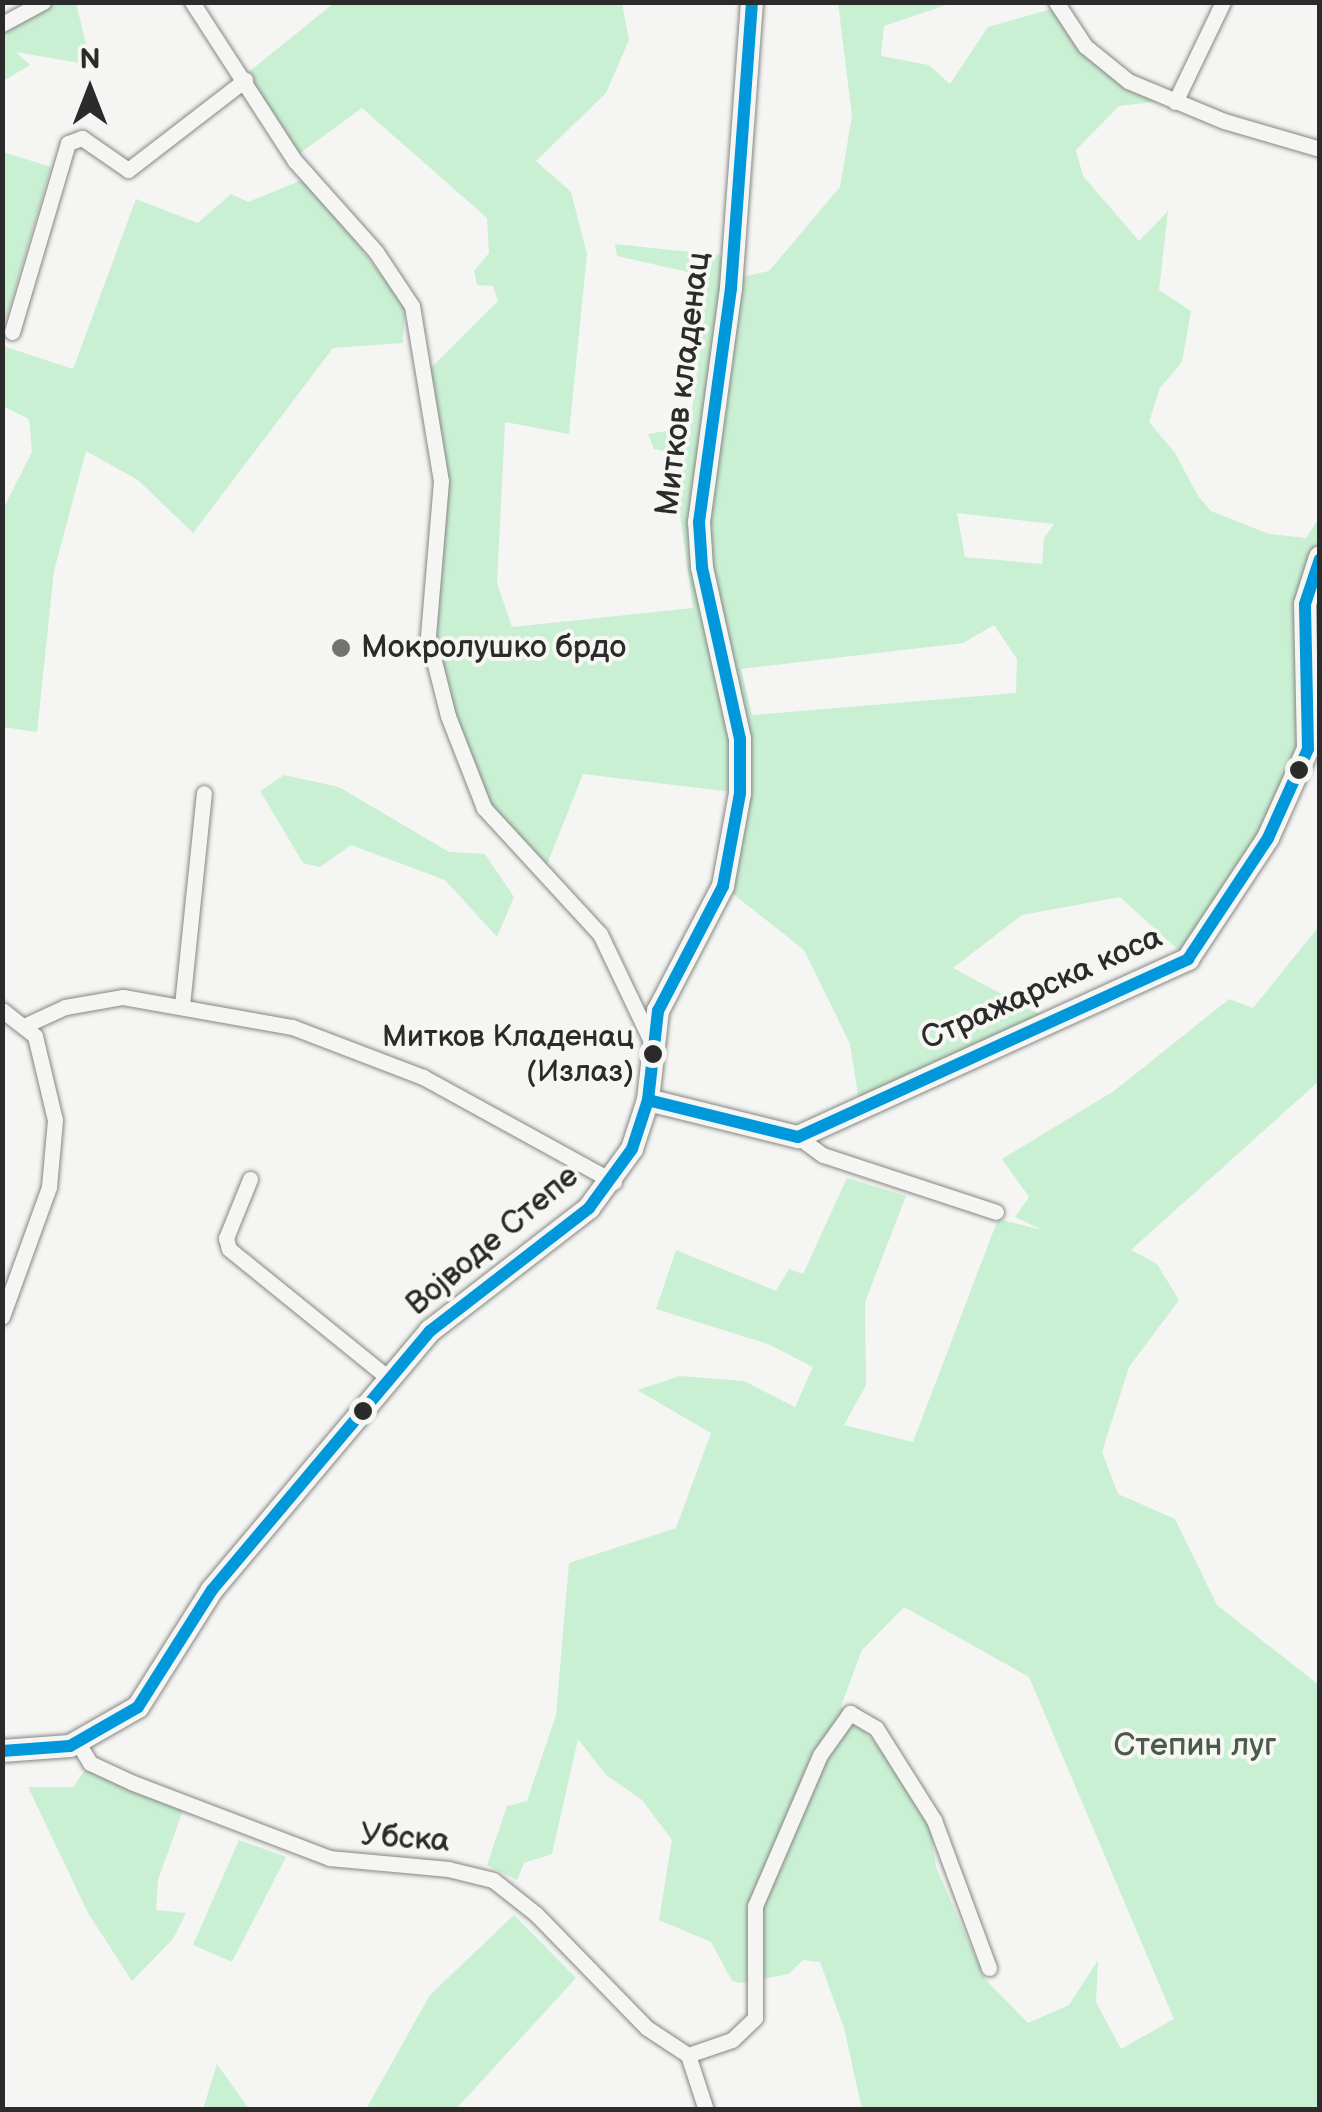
<!DOCTYPE html>
<meta charset="utf-8">
<style>
body{margin:0}
#map{position:relative;width:1322px;height:2112px;overflow:hidden;background:#f5f5f3;font-family:"Balsamiq Sans",sans-serif}
div>[style]{position:absolute}
.green>*{inset:0;background:#caf0d3}
.roads{filter:drop-shadow(0 0 2px #868685) drop-shadow(0 0 2px #868685)}
.street>*{height:15px;margin:-7.5px;padding:0 7.5px;transform-origin:7.5px;border-radius:7.5px;background:#f5f5f3}
.secondary>*{height:22px;margin:-11px;padding:0 11px;transform-origin:11px;border-radius:11px;background:#f5f5f3}
.bus-1>*{height:12px;margin:-6px;padding:0 6px;transform-origin:6px;border-radius:6px;background:#0098da}
.dots>*{width:28px;height:28px;translate:-50% -50%;box-sizing:border-box;border:5px solid #f6f6f2;border-radius:50%}
span{translate:-50% -50%;white-space:nowrap;text-align:center;line-height:1.15;-webkit-text-stroke:8px #f6f6f2;paint-order:stroke}
.bus-label{font-size:30px;color:#2b2b2b}
.right{translate:-100% -50%;text-align:right}
.street-label{font-size:32px;color:#2b2b2b}
.poi-label{font-size:32px;color:#2b2b2b}
.left{translate:0 -50%;text-align:left}
.park-label{font-size:32px;color:#4a5b4e}
.frame{position:absolute;inset:0;border:5px solid #2b2b2b;pointer-events:none}
.north{position:absolute;left:40px;top:40px;width:100px;height:100px;-webkit-text-stroke:8px #f6f6f2;paint-order:stroke;rotate:0deg;font-size:28px;font-weight:700;line-height:40px;text-align:center;color:#2b2b2b}
.north::after{content:'';display:block;margin:auto;width:35px;height:45px;background:#2b2b2b;clip-path:polygon(50% 0,100% 100%,50% 72%,0 100%)}
</style>
<div id="map">
<div class="green">
<i style="clip-path:polygon(54px 3px,76px 3px,86px 44px,101px 67px,16px 52px,30px 65px,3px 81px,2px 25px)"></i>
<i style="clip-path:polygon(evenodd,334px 3px,622px 3px,629px 40px,606px 93px,536px 161px,571px 192px,587px 254px,569px 434px,505px 422px,497px 583px,512px 627px,693px 608px,679px 508px,685px 457px,654px 449px,648px 434px,690px 427px,707px 291px,701px 275px,617px 256px,615px 244px,719px 255px,742px 277px,769px 271px,840px 187px,852px 116px,838px 3px,952px 3px,884px 26px,881px 56px,929px 65px,950px 84px,988px 27px,1059px 7px,1101px 62px,1204px 113px,1154px 102px,1119px 106px,1076px 150px,1083px 176px,1139px 241px,1168px 211px,1159px 290px,1191px 311px,1182px 362px,1160px 388px,1149px 422px,1175px 453px,1198px 496px,1211px 511px,1269px 534px,1306px 538px,1319px 518px,1319px 654px,1307px 634px,1308px 749px,1188px 959px,1120px 897px,1022px 915px,953px 968px,1052px 1021px,860px 1108px,850px 1044px,804px 950px,723px 886px,740px 793px,583px 774px,544px 872px,489px 811px,422px 641px,438px 515px,425px 374px,498px 301px,493px 286px,477px 285px,474px 271px,489px 253px,487px 218px,362px 108px,299px 154px,245px 75px,334px 3px,957px 513px,1054px 524px,1044px 538px,1042px 564px,965px 557px,957px 513px,334px 3px,994px 625px,1017px 659px,1016px 693px,752px 715px,741px 669px,963px 643px,994px 625px)"></i>
<i style="clip-path:polygon(3px 152px,51px 167px,3px 330px,2px 152px)"></i>
<i style="clip-path:polygon(307px 178px,405px 306px,403px 343px,333px 348px,193px 533px,138px 480px,86px 451px,54px 571px,37px 732px,3px 727px,2px 511px,32px 452px,29px 419px,3px 406px,3px 346px,73px 369px,136px 199px,198px 223px,231px 194px,248px 202px)"></i>
<i style="clip-path:polygon(284px 775px,339px 787px,449px 852px,485px 854px,514px 897px,497px 937px,445px 880px,351px 845px,320px 867px,303px 863px,260px 791px)"></i>
<i style="clip-path:polygon(evenodd,1319px 926px,1319px 1081px,1131px 1250px,1157px 1264px,1179px 1300px,1129px 1367px,1102px 1452px,1118px 1494px,1175px 1519px,1217px 1605px,1319px 1685px,1319px 2109px,862px 2109px,844px 2028px,820px 1962px,803px 1960px,789px 1974px,740px 1983px,732px 1981px,711px 1942px,659px 1920px,672px 1840px,642px 1800px,606px 1775px,578px 1739px,552px 1854px,524px 1863px,517px 1880px,487px 1865px,507px 1806px,527px 1801px,556px 1715px,569px 1563px,676px 1528px,711px 1433px,637px 1390px,680px 1376px,744px 1381px,795px 1407px,813px 1367px,768px 1344px,656px 1309px,676px 1250px,776px 1291px,789px 1269px,803px 1274px,847px 1178px,906px 1196px,865px 1302px,866px 1385px,844px 1425px,913px 1442px,998px 1219px,1042px 1230px,1015px 1217px,1029px 1197px,1002px 1159px,1114px 1091px,1229px 999px,1253px 1008px,1319px 926px,904px 1607px,1029px 1677px,1174px 2019px,1121px 2049px,1096px 2002px,1098px 1960px,1069px 2005px,1028px 2023px,985px 1979px,936px 1867px,930px 1823px,887px 1756px,841px 1706px,862px 1650px,904px 1607px)"></i>
<i style="clip-path:polygon(90px 1763px,186px 1802px,158px 1880px,156px 1910px,186px 1913px,173px 1939px,132px 1981px,88px 1913px,28px 1787px,73px 1787px)"></i>
<i style="clip-path:polygon(239px 1840px,286px 1857px,232px 1962px,193px 1945px)"></i>
<i style="clip-path:polygon(514px 1915px,576px 1978px,456px 2109px,366px 2109px,430px 1995px)"></i>
<i style="clip-path:polygon(217px 2064px,249px 2109px,203px 2109px)"></i>
</div>
<div class="roads">
<div class="street">
<i style="left:192px;top:2px;width:189px;rotate:57.1deg"></i>
<i style="left:295px;top:161px;width:122px;rotate:48.3deg"></i>
<i style="left:376px;top:252px;width:65px;rotate:56.3deg"></i>
<i style="left:412px;top:306px;width:177px;rotate:80.6deg"></i>
<i style="left:441px;top:481px;width:157px;rotate:94.8deg"></i>
<i style="left:428px;top:637px;width:81px;rotate:75.8deg"></i>
<i style="left:448px;top:716px;width:99px;rotate:68.6deg"></i>
<i style="left:484px;top:808px;width:171px;rotate:47.4deg"></i>
<i style="left:600px;top:934px;width:116px;rotate:64.5deg"></i>
<i style="left:1056px;top:2px;width:53px;rotate:56.6deg"></i>
<i style="left:1085px;top:46px;width:55px;rotate:39.1deg"></i>
<i style="left:1128px;top:81px;width:104px;rotate:22.6deg"></i>
<i style="left:1224px;top:121px;width:100px;rotate:16.3deg"></i>
<i style="left:2px;top:24px;width:47px;rotate:-28.2deg"></i>
<i style="left:1175px;top:102px;width:111px;rotate:-64.4deg"></i>
<i style="left:12px;top:332px;width:197px;rotate:-73.5deg"></i>
<i style="left:68px;top:143px;width:15px;rotate:-20deg"></i>
<i style="left:82px;top:138px;width:56px;rotate:34.8deg"></i>
<i style="left:128px;top:170px;width:148px;rotate:-37.6deg"></i>
<i style="left:182px;top:1005px;width:213px;rotate:-84.1deg"></i>
<i style="left:2px;top:1010px;width:42px;rotate:38.2deg"></i>
<i style="left:35px;top:1036px;width:86px;rotate:76.6deg"></i>
<i style="left:55px;top:1120px;width:67px;rotate:95.1deg"></i>
<i style="left:49px;top:1187px;width:138px;rotate:109.9deg"></i>
<i style="left:26px;top:1025px;width:43px;rotate:-24.8deg"></i>
<i style="left:65px;top:1007px;width:59px;rotate:-9.8deg"></i>
<i style="left:123px;top:997px;width:172px;rotate:10.1deg"></i>
<i style="left:292px;top:1027px;width:140px;rotate:20.9deg"></i>
<i style="left:423px;top:1077px;width:218px;rotate:28.8deg"></i>
<i style="left:798px;top:1137px;width:31px;rotate:36deg"></i>
<i style="left:823px;top:1155px;width:182px;rotate:18.2deg"></i>
<i style="left:250px;top:1179px;width:64px;rotate:112.1deg"></i>
<i style="left:226px;top:1238px;width:11px;rotate:75deg"></i>
<i style="left:229px;top:1249px;width:208px;rotate:39deg"></i>
<i style="left:78px;top:1743px;width:23px;rotate:59deg"></i>
<i style="left:90px;top:1763px;width:47px;rotate:24.9deg"></i>
<i style="left:133px;top:1783px;width:210px;rotate:20.9deg"></i>
<i style="left:329px;top:1858px;width:120px;rotate:5.3deg"></i>
<i style="left:448px;top:1869px;width:46px;rotate:13.7deg"></i>
<i style="left:493px;top:1880px;width:55px;rotate:38.3deg"></i>
<i style="left:536px;top:1914px;width:159px;rotate:45.8deg"></i>
<i style="left:647px;top:2028px;width:49px;rotate:33.4deg"></i>
<i style="left:688px;top:2055px;width:58px;rotate:71.9deg"></i>
<i style="left:688px;top:2055px;width:46px;rotate:-18.8deg"></i>
<i style="left:732px;top:2040px;width:32px;rotate:-44deg"></i>
<i style="left:755px;top:2018px;width:112px;rotate:-90deg"></i>
<i style="left:755px;top:1906px;width:164px;rotate:-66.7deg"></i>
<i style="left:820px;top:1755px;width:52px;rotate:-54.5deg"></i>
<i style="left:850px;top:1713px;width:30px;rotate:30deg"></i>
<i style="left:876px;top:1728px;width:109px;rotate:57.8deg"></i>
<i style="left:934px;top:1820px;width:158px;rotate:69.6deg"></i>
</div>
<div class="secondary">
<i style="left:648px;top:1100px;width:154px;rotate:13.9deg"></i>
<i style="left:798px;top:1137px;width:429px;rotate:-24.5deg"></i>
<i style="left:1188px;top:959px;width:145px;rotate:-56.5deg"></i>
<i style="left:1268px;top:838px;width:98px;rotate:-65.8deg"></i>
<i style="left:1308px;top:749px;width:145px;rotate:-91.2deg"></i>
<i style="left:1305px;top:604px;width:49px;rotate:-72.3deg"></i>
<i style="left:2px;top:1751px;width:68px;rotate:-4.2deg"></i>
<i style="left:70px;top:1746px;width:78px;rotate:-29.8deg"></i>
<i style="left:138px;top:1707px;width:138px;rotate:-57.7deg"></i>
<i style="left:212px;top:1590px;width:339px;rotate:-49.9deg"></i>
<i style="left:430px;top:1331px;width:201px;rotate:-37.7deg"></i>
<i style="left:589px;top:1208px;width:73px;rotate:-53.9deg"></i>
<i style="left:632px;top:1149px;width:52px;rotate:-71.9deg"></i>
<i style="left:648px;top:1100px;width:90px;rotate:-83.6deg"></i>
<i style="left:658px;top:1011px;width:141px;rotate:-62.5deg"></i>
<i style="left:723px;top:886px;width:95px;rotate:-79.6deg"></i>
<i style="left:740px;top:793px;width:54px;rotate:-90deg"></i>
<i style="left:740px;top:739px;width:176px;rotate:-102.5deg"></i>
<i style="left:702px;top:567px;width:45px;rotate:-93.8deg"></i>
<i style="left:699px;top:522px;width:236px;rotate:-82.2deg"></i>
<i style="left:731px;top:288px;width:287px;rotate:-85.8deg"></i>
</div>
</div>
<div class="bus-1">
<i style="left:648px;top:1100px;width:154px;rotate:13.9deg"></i>
<i style="left:798px;top:1137px;width:429px;rotate:-24.5deg"></i>
<i style="left:1188px;top:959px;width:145px;rotate:-56.5deg"></i>
<i style="left:1268px;top:838px;width:98px;rotate:-65.8deg"></i>
<i style="left:1308px;top:749px;width:145px;rotate:-91.2deg"></i>
<i style="left:1305px;top:604px;width:47px;rotate:-71.6deg"></i>
<i style="left:2px;top:1751px;width:68px;rotate:-4.2deg"></i>
<i style="left:70px;top:1746px;width:78px;rotate:-29.8deg"></i>
<i style="left:138px;top:1707px;width:138px;rotate:-57.7deg"></i>
<i style="left:212px;top:1590px;width:339px;rotate:-49.9deg"></i>
<i style="left:430px;top:1331px;width:201px;rotate:-37.7deg"></i>
<i style="left:589px;top:1208px;width:73px;rotate:-53.9deg"></i>
<i style="left:632px;top:1149px;width:52px;rotate:-71.9deg"></i>
<i style="left:648px;top:1100px;width:90px;rotate:-83.6deg"></i>
<i style="left:658px;top:1011px;width:141px;rotate:-62.5deg"></i>
<i style="left:723px;top:886px;width:95px;rotate:-79.6deg"></i>
<i style="left:740px;top:793px;width:54px;rotate:-90deg"></i>
<i style="left:740px;top:739px;width:176px;rotate:-102.5deg"></i>
<i style="left:702px;top:567px;width:45px;rotate:-93.8deg"></i>
<i style="left:699px;top:522px;width:236px;rotate:-82.2deg"></i>
<i style="left:731px;top:288px;width:287px;rotate:-85.8deg"></i>
</div>
<div class="dots">
<i style="left:341px;top:648px;background:#727271"></i>
<i style="left:1299px;top:770px;background:#2b2b2b"></i>
<i style="left:653px;top:1054px;background:#2b2b2b"></i>
<i style="left:363px;top:1411px;background:#2b2b2b"></i>
</div>
<div class="bus-label">
<span class="right" style="left:634px;top:1054px">Митков Кладенац<br>(Излаз)</span>
</div>
<div class="street-label">
<span style="left:684px;top:384px;rotate:-83deg">Митков кладенац</span>
<span style="left:1042px;top:989px;rotate:-24deg">Стражарска коса</span>
<span style="left:493px;top:1241px;rotate:-40deg">Војводе Степе</span>
<span style="left:405px;top:1839px;rotate:4deg">Убска</span>
</div>
<div class="poi-label">
<span class="left" style="left:361px;top:648px">Мокролушко брдо</span>
</div>
<div class="park-label">
<span style="left:1195px;top:1746px">Степин луг</span>
</div>
<div class="frame"></div>
<div class="north">N</div>
</div>
